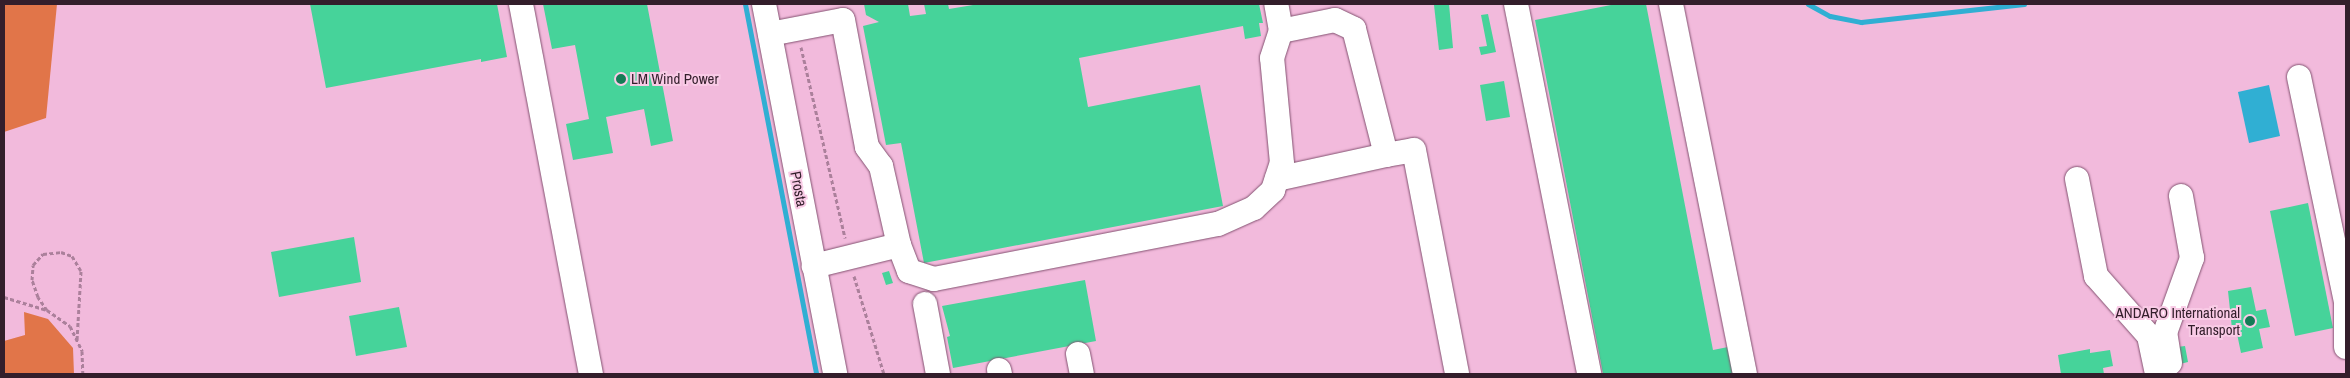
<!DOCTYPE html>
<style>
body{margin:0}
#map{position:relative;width:2350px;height:378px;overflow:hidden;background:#f2badc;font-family:"Archivo Narrow",sans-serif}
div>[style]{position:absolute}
.forest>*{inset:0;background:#e17549}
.water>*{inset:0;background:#30afd3}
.stream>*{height:5px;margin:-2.5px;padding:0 2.5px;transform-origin:2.5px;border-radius:2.5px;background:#30afd3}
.building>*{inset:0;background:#46d39a}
.path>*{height:3px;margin-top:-1.5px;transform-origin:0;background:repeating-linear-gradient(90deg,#ab809b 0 4px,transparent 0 6.5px)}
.roads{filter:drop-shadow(0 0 1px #835271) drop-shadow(0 0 1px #835271)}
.minor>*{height:24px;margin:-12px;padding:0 12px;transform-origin:12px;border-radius:12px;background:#fff}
.dots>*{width:14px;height:14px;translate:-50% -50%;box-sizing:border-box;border:2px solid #f9cbe6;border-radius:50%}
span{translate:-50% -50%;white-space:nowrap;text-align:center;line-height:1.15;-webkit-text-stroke:4px #f9cbe6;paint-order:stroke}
.poi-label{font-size:15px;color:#331e2b}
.left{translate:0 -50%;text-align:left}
.right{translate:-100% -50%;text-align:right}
.street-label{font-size:15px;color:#331e2b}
.frame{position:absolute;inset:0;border:5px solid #331e2b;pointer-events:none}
</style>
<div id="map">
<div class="forest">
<i style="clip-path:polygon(4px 4px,57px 4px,46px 118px,4px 132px)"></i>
<i style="clip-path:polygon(24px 312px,48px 319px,73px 348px,74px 374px,4px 374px,4px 341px,25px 335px)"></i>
</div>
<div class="water">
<i style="clip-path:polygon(2269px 85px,2280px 136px,2249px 143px,2238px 92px)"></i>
</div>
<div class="stream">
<i style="left:745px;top:4px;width:377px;rotate:79.1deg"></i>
<i style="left:1808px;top:4px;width:25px;rotate:29deg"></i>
<i style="left:1830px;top:16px;width:32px;rotate:11deg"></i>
<i style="left:1861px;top:22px;width:164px;rotate:-6.3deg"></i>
</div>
<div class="building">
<i style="clip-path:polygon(310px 4px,497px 4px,507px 57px,481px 62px,481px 59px,326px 88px)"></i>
<i style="clip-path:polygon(543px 4px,647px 4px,673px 141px,651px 146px,644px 109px,606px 117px,613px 153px,573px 160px,566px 124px,589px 119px,575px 45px,552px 49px)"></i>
<i style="clip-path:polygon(864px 4px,908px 4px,910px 16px,926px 14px,924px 4px,948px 4px,949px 9px,979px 4px,1259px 4px,1263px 23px,1259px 23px,1261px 36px,1245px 39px,1243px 26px,1079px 58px,1088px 107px,1200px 85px,1223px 206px,924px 263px,901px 143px,886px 145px,863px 26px,879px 22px,866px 15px)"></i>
<i style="clip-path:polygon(1449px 4px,1453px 48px,1439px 50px,1434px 5px)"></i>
<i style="clip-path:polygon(1616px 4px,1646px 4px,1713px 350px,1733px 346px,1739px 374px,1603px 374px,1535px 20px)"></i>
<i style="clip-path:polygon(1488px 14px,1496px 52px,1481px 55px,1479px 47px,1487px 46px,1481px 15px)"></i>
<i style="clip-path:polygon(1504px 81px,1510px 117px,1486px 121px,1480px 85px)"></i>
<i style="clip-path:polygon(2308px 203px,2333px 328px,2295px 336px,2270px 211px)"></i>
<i style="clip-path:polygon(354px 237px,361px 282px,279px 297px,271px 252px)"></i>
<i style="clip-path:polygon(889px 271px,893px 283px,886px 285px,882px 273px)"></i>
<i style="clip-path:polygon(1085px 280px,1096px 341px,953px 368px,947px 337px,950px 336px,942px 306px)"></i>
<i style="clip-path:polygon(2251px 287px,2256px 311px,2266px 309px,2270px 327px,2259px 329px,2263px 348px,2241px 353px,2236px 329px,2232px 329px,2228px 291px)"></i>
<i style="clip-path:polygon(399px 307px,407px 347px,356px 356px,349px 316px)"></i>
<i style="clip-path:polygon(2185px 346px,2188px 362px,2180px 364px,2177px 347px)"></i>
<i style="clip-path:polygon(2090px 349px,2090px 353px,2110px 350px,2113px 366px,2103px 368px,2104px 374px,2061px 374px,2058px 355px)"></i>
</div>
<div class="path">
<i style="left:801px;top:47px;width:196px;rotate:77deg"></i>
<i style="left:854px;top:276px;width:102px;rotate:73deg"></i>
<i style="left:4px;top:297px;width:45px;rotate:16.8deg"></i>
<i style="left:47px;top:310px;width:28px;rotate:35deg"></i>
<i style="left:70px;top:326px;width:28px;rotate:64deg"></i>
<i style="left:82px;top:351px;width:23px;rotate:88deg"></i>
<i style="left:47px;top:310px;width:16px;rotate:-125deg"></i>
<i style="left:38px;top:297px;width:18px;rotate:-109deg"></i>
<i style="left:32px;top:280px;width:15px;rotate:-86deg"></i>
<i style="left:33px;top:265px;width:15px;rotate:-48deg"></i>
<i style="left:43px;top:254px;width:18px;rotate:-6deg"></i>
<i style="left:61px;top:252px;width:12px;rotate:20deg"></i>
<i style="left:72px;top:256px;width:17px;rotate:59deg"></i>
<i style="left:81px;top:271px;width:69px;rotate:93.3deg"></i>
</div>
<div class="roads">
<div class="minor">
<i style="left:521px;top:4px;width:377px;rotate:79.3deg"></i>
<i style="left:764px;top:4px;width:377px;rotate:79.1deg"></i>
<i style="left:1516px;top:4px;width:377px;rotate:78.8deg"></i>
<i style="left:1671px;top:4px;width:377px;rotate:78.7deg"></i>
<i style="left:1281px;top:31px;width:55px;rotate:-11.5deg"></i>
<i style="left:1335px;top:20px;width:21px;rotate:25deg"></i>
<i style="left:1354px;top:29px;width:130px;rotate:75.7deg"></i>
<i style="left:1386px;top:155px;width:28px;rotate:-10deg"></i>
<i style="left:1414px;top:150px;width:228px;rotate:79.1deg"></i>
<i style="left:770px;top:34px;width:74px;rotate:-10.9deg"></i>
<i style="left:843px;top:20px;width:129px;rotate:79.3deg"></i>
<i style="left:867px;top:147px;width:24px;rotate:54deg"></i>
<i style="left:881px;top:166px;width:81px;rotate:77.2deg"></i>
<i style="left:899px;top:245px;width:88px;rotate:166.1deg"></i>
<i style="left:2299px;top:77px;width:230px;rotate:78.2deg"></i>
<i style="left:2346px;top:302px;width:45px;rotate:90deg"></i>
<i style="left:1277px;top:179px;width:112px;rotate:-12.4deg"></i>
<i style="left:2077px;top:179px;width:99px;rotate:78.9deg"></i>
<i style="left:2096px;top:276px;width:80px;rotate:48.5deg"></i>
<i style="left:2149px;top:336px;width:39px;rotate:78deg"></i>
<i style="left:899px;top:245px;width:28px;rotate:69deg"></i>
<i style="left:909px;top:271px;width:26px;rotate:18deg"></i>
<i style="left:934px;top:279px;width:289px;rotate:-11deg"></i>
<i style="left:1218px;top:224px;width:39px;rotate:-24deg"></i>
<i style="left:1254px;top:208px;width:26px;rotate:-43deg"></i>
<i style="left:1273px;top:190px;width:28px;rotate:-72deg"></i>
<i style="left:1282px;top:163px;width:105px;rotate:-95.4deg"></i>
<i style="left:1272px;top:58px;width:28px;rotate:-72deg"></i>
<i style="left:1281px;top:31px;width:27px;rotate:-100deg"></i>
<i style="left:925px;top:304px;width:71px;rotate:79.5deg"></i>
<i style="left:1078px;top:354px;width:20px;rotate:79deg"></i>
<i style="left:2170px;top:363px;width:30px;rotate:-99deg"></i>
<i style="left:2165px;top:333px;width:80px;rotate:-70.2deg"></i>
<i style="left:2192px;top:258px;width:63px;rotate:-100.1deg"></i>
<i style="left:999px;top:370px;width:4px;rotate:76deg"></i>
</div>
</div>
<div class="dots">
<i style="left:621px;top:79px;background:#147c56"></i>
<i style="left:2250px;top:321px;background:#147c56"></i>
</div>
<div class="poi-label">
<span class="left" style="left:631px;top:79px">LM Wind Power</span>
<span class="right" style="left:2240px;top:321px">ANDARO International<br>Transport</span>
</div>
<div class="street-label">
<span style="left:799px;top:189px;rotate:79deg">Prosta</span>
</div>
<div class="frame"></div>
</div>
